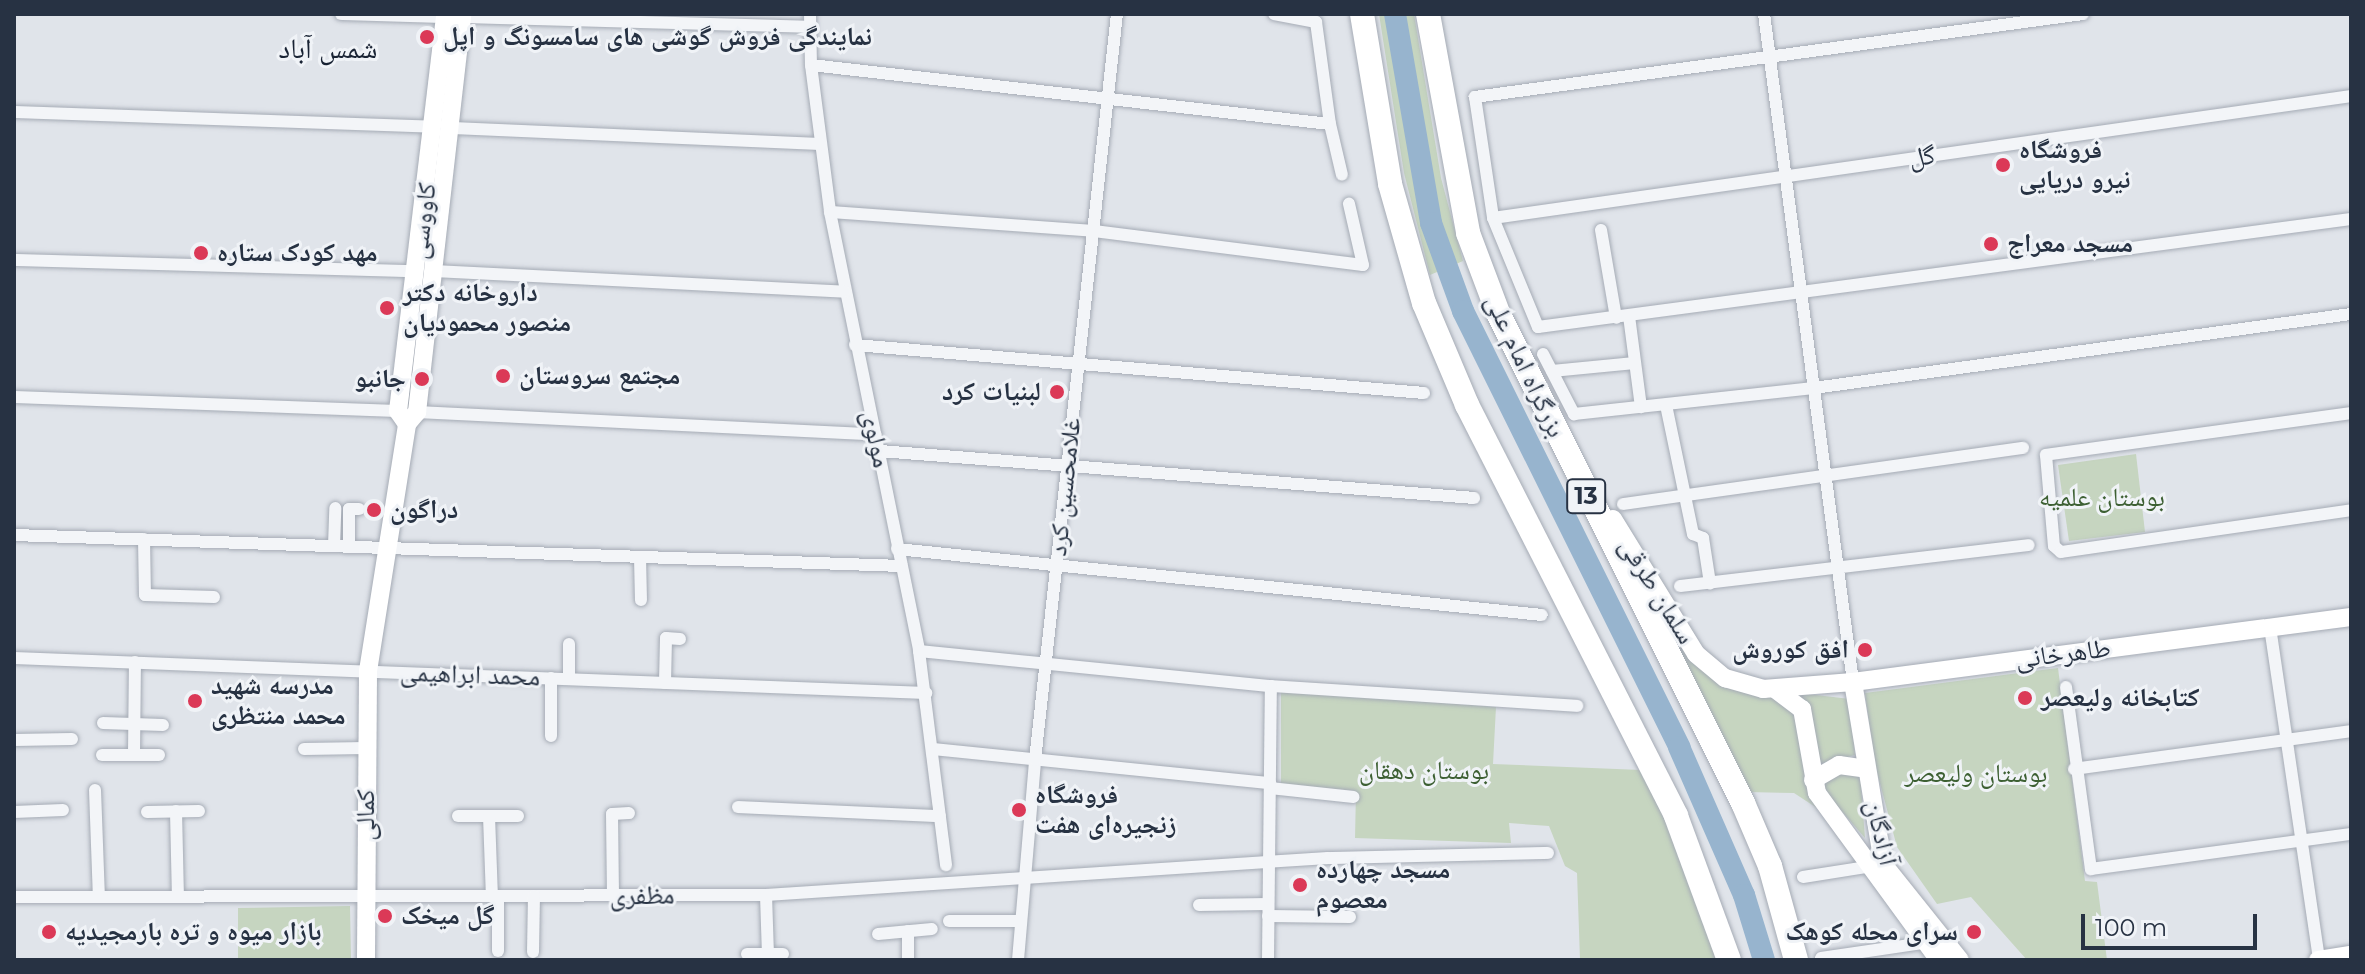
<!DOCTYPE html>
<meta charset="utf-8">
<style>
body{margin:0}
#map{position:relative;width:2365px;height:974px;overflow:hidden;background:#e0e4ea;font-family:Montserrat,"Noto Naskh Arabic",sans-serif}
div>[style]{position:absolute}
.green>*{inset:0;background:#c6d5c0}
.river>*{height:22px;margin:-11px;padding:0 11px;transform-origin:11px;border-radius:11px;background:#97b4ce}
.roads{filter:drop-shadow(0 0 2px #a5abb5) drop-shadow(0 0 2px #a5abb5)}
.street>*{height:12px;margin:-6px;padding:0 6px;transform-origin:6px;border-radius:6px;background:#f3f5f8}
.secondary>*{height:18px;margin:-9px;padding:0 9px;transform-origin:9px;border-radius:9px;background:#fff}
.highway>*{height:24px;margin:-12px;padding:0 12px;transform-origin:12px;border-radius:12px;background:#fff}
.dots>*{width:22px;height:22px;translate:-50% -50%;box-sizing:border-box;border:4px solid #f0f3f7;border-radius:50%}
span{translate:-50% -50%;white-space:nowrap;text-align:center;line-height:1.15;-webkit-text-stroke:6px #f0f3f7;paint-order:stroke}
.shield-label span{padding:2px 6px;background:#f0f3f7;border:2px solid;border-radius:6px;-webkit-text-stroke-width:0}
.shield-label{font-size:24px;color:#273243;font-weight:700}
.poi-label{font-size:26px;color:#273243;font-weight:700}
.left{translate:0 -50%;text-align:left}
.right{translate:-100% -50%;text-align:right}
.street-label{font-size:26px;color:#273243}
.park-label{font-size:26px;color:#3d6033}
.neighbourhood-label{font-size:28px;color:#192334}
.frame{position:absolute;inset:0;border:16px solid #273243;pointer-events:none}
.scale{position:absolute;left:2081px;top:914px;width:176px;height:36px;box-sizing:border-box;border:4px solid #273243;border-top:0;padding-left:10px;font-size:24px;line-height:28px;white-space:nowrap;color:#273243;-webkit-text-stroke:6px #f0f3f7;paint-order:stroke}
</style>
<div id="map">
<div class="green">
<i style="clip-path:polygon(1379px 14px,1414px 14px,1441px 178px,1463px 261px,1430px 275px,1404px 173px)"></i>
<i style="clip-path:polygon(2136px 454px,2145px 532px,2069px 541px,2058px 465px)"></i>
<i style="clip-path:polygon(1613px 532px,1680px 645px,1720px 684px,1791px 701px,1823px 812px,1794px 793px,1747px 792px)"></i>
<i style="clip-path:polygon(2058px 668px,2085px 881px,2097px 882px,2107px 960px,2027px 960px,1971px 897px,1937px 904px,1897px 847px,1874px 761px,1865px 693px)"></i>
<i style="clip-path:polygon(1281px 690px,1496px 707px,1493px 764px,1641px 770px,1678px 840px,1720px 960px,1580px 960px,1577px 873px,1565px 866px,1549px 826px,1509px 823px,1511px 843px,1355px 838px,1356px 791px,1281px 784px)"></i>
<i style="clip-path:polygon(1791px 692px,1850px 699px,1855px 755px,1816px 765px)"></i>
<i style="clip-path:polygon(1838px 773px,1860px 774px,1865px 838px,1820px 786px)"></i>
<i style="clip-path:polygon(350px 906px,351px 960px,238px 960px,238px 908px)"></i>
</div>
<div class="river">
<i style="left:1395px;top:14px;width:212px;rotate:80.2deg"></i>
<i style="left:1431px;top:223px;width:94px;rotate:70deg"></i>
<i style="left:1463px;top:311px;width:487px;rotate:63.6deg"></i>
<i style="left:1679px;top:747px;width:162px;rotate:66.3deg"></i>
<i style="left:1744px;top:895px;width:68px;rotate:72.9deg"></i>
</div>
<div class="roads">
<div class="street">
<i style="left:341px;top:14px;width:104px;rotate:1.7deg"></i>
<i style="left:810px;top:14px;width:51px;rotate:88.9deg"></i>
<i style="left:811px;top:65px;width:148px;rotate:82.6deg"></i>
<i style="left:830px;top:212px;width:448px;rotate:78.5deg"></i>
<i style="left:919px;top:651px;width:216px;rotate:82.8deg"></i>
<i style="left:1274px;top:14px;width:43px;rotate:10.8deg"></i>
<i style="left:1316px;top:22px;width:103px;rotate:82.2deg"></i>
<i style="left:1764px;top:14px;width:674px;rotate:82.41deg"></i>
<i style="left:2083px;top:14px;width:614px;rotate:172.23deg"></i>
<i style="left:1475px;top:97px;width:122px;rotate:81.5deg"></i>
<i style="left:1493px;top:218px;width:118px;rotate:67.6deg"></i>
<i style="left:1538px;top:327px;width:820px;rotate:-7.57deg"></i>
<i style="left:462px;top:17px;width:348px;rotate:1.6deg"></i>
<i style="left:811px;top:65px;width:522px;rotate:6.49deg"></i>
<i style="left:1330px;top:124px;width:52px;rotate:76.8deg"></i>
<i style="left:14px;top:112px;width:421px;rotate:2deg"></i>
<i style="left:453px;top:128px;width:367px;rotate:2.5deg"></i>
<i style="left:830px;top:212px;width:265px;rotate:4.1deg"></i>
<i style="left:1094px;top:231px;width:271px;rotate:7.2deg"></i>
<i style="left:1363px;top:265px;width:63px;rotate:-102.9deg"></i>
<i style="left:1493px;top:218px;width:867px;rotate:-8.09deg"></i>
<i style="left:1601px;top:230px;width:89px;rotate:80.3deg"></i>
<i style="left:14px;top:260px;width:403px;rotate:1.6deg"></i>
<i style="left:435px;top:271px;width:410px;rotate:2.9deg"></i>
<i style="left:1629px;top:316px;width:92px;rotate:82.5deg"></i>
<i style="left:855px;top:345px;width:571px;rotate:4.82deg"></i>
<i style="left:1543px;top:354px;width:68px;rotate:62.7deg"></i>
<i style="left:1574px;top:414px;width:241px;rotate:-6.2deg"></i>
<i style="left:1814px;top:388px;width:542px;rotate:-7.85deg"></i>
<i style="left:1552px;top:371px;width:83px;rotate:-5.5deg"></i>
<i style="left:14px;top:397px;width:384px;rotate:2.1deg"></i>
<i style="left:1666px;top:405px;width:132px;rotate:78.2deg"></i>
<i style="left:1693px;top:534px;width:11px;rotate:22deg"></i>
<i style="left:1703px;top:538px;width:46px;rotate:81.2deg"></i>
<i style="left:417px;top:412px;width:459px;rotate:2.8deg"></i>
<i style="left:2351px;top:413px;width:308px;rotate:172.2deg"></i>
<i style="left:2046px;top:455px;width:91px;rotate:85deg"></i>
<i style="left:2054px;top:546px;width:9px;rotate:41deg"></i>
<i style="left:2061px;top:552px;width:293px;rotate:-8.2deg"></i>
<i style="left:880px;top:451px;width:596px;rotate:4.52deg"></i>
<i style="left:1623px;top:504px;width:404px;rotate:-8deg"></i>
<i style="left:14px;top:535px;width:888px;rotate:2deg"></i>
<i style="left:144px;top:539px;width:56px;rotate:89deg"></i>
<i style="left:145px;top:595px;width:69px;rotate:1.7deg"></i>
<i style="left:334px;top:546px;width:38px;rotate:-88deg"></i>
<i style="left:349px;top:547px;width:38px;rotate:-90deg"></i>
<i style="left:349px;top:509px;width:10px"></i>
<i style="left:897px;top:549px;width:648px;rotate:5.84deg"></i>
<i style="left:640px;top:557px;width:43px;rotate:88.7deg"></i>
<i style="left:1680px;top:586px;width:351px;rotate:-6.7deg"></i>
<i style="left:2270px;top:627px;width:337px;rotate:81.6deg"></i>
<i style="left:569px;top:644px;width:35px;rotate:90deg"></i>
<i style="left:919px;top:651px;width:354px;rotate:5.7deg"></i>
<i style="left:1271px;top:686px;width:307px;rotate:3.7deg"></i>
<i style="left:14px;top:658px;width:913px;rotate:2.2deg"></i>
<i style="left:551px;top:678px;width:58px;rotate:90deg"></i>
<i style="left:665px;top:683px;width:45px;rotate:-88.7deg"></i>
<i style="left:666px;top:638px;width:14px;rotate:4deg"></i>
<i style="left:2066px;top:687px;width:184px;rotate:82.2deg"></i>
<i style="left:2091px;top:869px;width:262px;rotate:-7.7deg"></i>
<i style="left:103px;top:723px;width:60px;rotate:1.9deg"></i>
<i style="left:14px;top:740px;width:58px;rotate:-1deg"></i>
<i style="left:304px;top:749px;width:62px;rotate:-0.9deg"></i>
<i style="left:933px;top:749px;width:339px;rotate:5.8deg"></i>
<i style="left:134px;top:754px;width:92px;rotate:-89.4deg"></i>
<i style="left:102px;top:755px;width:57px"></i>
<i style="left:2074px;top:769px;width:280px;rotate:-7.8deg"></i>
<i style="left:1270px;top:788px;width:84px;rotate:6.1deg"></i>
<i style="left:95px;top:790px;width:107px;rotate:87.9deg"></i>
<i style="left:738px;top:807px;width:202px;rotate:2.6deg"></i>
<i style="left:176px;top:811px;width:86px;rotate:88.7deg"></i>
<i style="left:14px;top:812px;width:49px;rotate:-2.3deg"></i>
<i style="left:147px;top:812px;width:52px;rotate:-1.1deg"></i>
<i style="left:458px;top:816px;width:60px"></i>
<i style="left:489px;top:816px;width:80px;rotate:87.9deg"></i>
<i style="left:1803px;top:877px;width:65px;rotate:-8.9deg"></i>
<i style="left:766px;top:895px;width:59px;rotate:88.1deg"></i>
<i style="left:768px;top:954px;width:15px"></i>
<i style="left:498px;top:896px;width:55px;rotate:90deg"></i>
<i style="left:613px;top:896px;width:82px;rotate:-90.7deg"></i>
<i style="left:612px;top:814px;width:17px;rotate:-3deg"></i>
<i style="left:14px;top:897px;width:752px;rotate:-0.15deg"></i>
<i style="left:766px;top:895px;width:563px;rotate:-3.77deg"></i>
<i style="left:1328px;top:858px;width:220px;rotate:-1.3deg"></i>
<i style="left:1199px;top:905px;width:69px;rotate:-0.8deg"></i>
<i style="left:1268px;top:916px;width:82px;rotate:0.7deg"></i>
<i style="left:949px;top:921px;width:71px"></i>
<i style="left:878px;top:934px;width:54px;rotate:-5.3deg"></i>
<i style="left:533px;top:952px;width:56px;rotate:-89deg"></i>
<i style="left:747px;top:954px;width:21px"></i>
<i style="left:1821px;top:958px;width:109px;rotate:-8.4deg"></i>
<i style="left:908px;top:960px;width:29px;rotate:-90deg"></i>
<i style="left:1018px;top:960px;width:201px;rotate:-85.1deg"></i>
<i style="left:1035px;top:760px;width:750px;rotate:-83.73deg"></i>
<i style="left:1268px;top:960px;width:274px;rotate:-89.4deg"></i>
</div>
<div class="secondary">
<i style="left:407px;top:424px;width:16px;rotate:-125deg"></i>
<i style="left:398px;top:411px;width:400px;rotate:-83.2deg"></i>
<i style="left:1613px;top:519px;width:158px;rotate:58.4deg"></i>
<i style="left:1696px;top:654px;width:38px;rotate:40deg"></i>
<i style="left:1725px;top:678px;width:40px;rotate:16deg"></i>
<i style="left:1763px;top:689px;width:90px;rotate:-4.4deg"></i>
<i style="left:1853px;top:682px;width:502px;rotate:-7.44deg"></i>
<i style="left:1853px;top:682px;width:184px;rotate:80.6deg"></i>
<i style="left:1883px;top:864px;width:123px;rotate:51.3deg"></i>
<i style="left:1775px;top:689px;width:34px;rotate:37deg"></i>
<i style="left:1802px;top:709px;width:85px;rotate:79.9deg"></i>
<i style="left:1817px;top:793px;width:207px;rotate:53.9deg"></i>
<i style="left:1813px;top:780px;width:30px;rotate:-30deg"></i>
<i style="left:1839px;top:765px;width:28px;rotate:8deg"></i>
<i style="left:366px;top:960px;width:289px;rotate:-89.6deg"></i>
<i style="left:368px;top:671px;width:250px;rotate:-81deg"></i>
<i style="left:407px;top:424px;width:16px;rotate:-50deg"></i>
<i style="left:417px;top:412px;width:401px;rotate:-83.5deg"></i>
<i style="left:2318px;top:960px;width:33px;rotate:-9deg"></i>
</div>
<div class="highway">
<i style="left:1362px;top:14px;width:172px;rotate:80.6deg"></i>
<i style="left:1390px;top:184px;width:124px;rotate:74.1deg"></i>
<i style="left:1424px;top:303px;width:111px;rotate:67.1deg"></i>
<i style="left:1467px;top:405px;width:461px;rotate:63deg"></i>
<i style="left:1676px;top:816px;width:153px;rotate:69.8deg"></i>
<i style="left:1428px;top:14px;width:223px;rotate:79.6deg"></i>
<i style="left:1468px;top:233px;width:85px;rotate:69.4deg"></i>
<i style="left:1498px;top:313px;width:548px;rotate:63.43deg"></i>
<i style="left:1743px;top:803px;width:69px;rotate:66.8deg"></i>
<i style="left:1770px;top:866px;width:98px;rotate:74.5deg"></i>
</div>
</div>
<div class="dots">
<i style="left:427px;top:37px;background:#db3957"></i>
<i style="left:2003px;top:165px;background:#db3957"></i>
<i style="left:1991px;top:244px;background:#db3957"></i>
<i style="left:201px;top:253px;background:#db3957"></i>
<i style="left:387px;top:308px;background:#db3957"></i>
<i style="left:503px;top:376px;background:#db3957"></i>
<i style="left:422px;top:379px;background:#db3957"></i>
<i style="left:1057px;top:392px;background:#db3957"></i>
<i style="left:374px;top:510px;background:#db3957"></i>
<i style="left:1865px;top:650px;background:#db3957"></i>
<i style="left:2025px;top:698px;background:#db3957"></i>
<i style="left:195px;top:701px;background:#db3957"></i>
<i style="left:1019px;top:810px;background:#db3957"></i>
<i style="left:1300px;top:885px;background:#db3957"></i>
<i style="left:385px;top:916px;background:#db3957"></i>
<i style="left:49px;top:932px;background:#db3957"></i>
<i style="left:1974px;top:932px;background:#db3957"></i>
</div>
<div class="shield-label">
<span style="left:1586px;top:496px">13</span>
</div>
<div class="poi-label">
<span class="left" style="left:443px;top:37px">نمایندگی فروش گوشی های سامسونگ و اپل</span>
<span class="left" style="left:2019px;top:165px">فروشگاه<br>نیرو دریایی</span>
<span class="left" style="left:2007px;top:244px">مسجد معراج</span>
<span class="left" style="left:217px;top:253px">مهد کودک ستاره</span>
<span class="left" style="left:403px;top:308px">داروخانه دکتر<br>منصور محمودیان</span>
<span class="left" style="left:519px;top:376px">مجتمع سروستان</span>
<span class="right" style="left:406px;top:379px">جانبو</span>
<span class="right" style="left:1041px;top:392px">لبنیات کرد</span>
<span class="left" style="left:390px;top:510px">دراگون</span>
<span class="right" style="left:1849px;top:650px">افق کوروش</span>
<span class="left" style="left:211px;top:701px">مدرسه شهید<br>محمد منتظری</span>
<span class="left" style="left:2041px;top:698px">کتابخانه ولیعصر</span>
<span class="left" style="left:1035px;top:810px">فروشگاه<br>زنجیره‌ای هفت</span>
<span class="left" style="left:1316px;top:885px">مسجد چهارده<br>معصوم</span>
<span class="left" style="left:401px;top:916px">گل میخک</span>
<span class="left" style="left:65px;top:932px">بازار میوه و تره بارمجیدیه</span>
<span class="right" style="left:1958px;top:932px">سرای محله کوهک</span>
</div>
<div class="street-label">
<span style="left:1922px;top:157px;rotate:-8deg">گل</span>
<span style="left:423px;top:221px;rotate:-83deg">کاووسی</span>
<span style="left:1525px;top:366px;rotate:65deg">بزرگراه امام علی</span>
<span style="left:876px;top:439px;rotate:78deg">مولوی</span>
<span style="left:1065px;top:487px;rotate:-84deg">غلامحسین کرد</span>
<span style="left:1657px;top:591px;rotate:58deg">سلمان طرقی</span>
<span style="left:2063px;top:654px;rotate:-7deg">طاهرخانی</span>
<span style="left:470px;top:675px;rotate:2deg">محمد ابراهیمی</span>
<span style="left:366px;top:815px;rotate:-90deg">کمالی</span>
<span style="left:1881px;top:833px;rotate:77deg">آزادگان</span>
<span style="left:642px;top:896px;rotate:-1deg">مظفری</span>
</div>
<div class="park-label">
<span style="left:2102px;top:498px">بوستان علمیه</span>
<span style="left:1424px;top:771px">بوستان دهقان</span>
<span style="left:1976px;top:774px">بوستان ولیعصر</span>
</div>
<div class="neighbourhood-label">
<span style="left:328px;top:48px">شمس آباد</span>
</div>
<div class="frame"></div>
<div class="scale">100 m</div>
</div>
